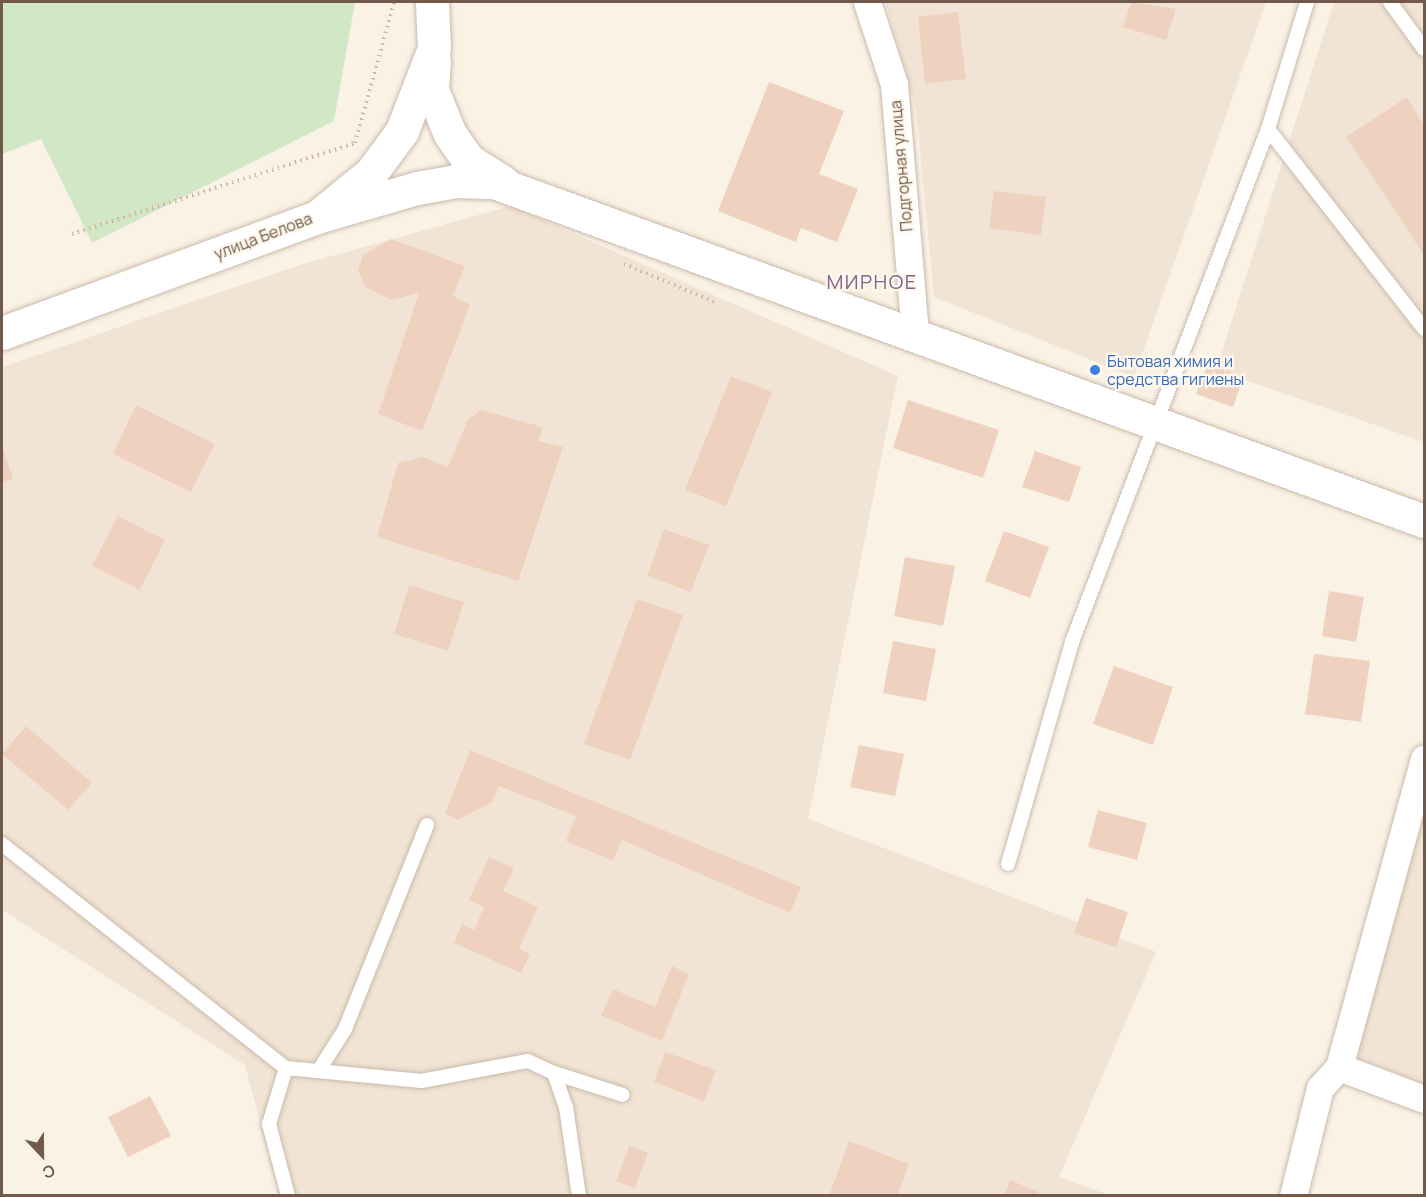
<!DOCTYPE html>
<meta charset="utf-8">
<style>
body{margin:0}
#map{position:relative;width:1426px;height:1197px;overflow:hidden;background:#faf2e5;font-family:Manrope,sans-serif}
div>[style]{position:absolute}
.residential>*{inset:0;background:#f1e4d4}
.green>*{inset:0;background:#d2e7c5}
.building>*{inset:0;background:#eed2bf}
.path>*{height:4px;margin-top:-2px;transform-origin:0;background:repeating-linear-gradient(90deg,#d2b6a2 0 1.5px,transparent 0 6px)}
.roads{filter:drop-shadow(0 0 2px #cbbaac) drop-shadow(0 0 2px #cbbaac)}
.service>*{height:14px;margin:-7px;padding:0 7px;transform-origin:7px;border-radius:7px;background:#fff}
.minor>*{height:27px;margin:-13.5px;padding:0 13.5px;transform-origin:13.5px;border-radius:13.5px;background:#fff}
.secondary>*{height:33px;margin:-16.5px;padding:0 16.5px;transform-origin:16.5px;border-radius:16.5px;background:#fff}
.dots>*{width:16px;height:16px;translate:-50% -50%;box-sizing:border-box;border:3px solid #fef7eb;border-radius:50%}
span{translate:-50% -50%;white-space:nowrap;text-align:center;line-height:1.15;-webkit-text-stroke:4.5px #fef7eb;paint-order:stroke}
.street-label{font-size:16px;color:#715a4c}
.shop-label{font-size:16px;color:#366cbe}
.left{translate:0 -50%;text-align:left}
.quarter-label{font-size:20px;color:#80648d;letter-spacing:1.5px}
.frame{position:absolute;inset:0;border:3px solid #715a4c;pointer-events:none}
.north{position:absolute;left:12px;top:1125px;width:60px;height:60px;-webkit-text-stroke:4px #fef7eb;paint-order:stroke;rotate:158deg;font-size:16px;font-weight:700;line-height:24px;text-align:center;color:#715a4c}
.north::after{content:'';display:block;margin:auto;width:21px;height:27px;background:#715a4c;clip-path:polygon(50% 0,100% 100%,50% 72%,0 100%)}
</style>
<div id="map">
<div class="residential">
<i style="clip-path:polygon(886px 2px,1266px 2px,1134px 377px,934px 297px,916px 109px)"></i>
<i style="clip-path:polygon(1334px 2px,1424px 2px,1424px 442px,1216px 370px)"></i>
<i style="clip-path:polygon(511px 206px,898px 376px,808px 819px,1156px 952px,1059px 1177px,1109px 1195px,279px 1195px,245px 1065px,2px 910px,2px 367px,303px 264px)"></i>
<i style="clip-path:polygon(1424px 785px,1424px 1084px,1355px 1058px)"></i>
</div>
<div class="green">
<i style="clip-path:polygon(2px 2px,355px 2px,334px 121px,92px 243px,41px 139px,2px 154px)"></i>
</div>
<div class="building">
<i style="clip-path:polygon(1131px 2px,1176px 9px,1166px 40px,1123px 27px)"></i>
<i style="clip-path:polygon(958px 12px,966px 79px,925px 84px,918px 17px)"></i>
<i style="clip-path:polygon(769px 82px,844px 111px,819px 174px,858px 189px,837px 242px,801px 228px,796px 242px,718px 211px)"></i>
<i style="clip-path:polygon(1407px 97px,1424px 125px,1424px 255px,1346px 137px)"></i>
<i style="clip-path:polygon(994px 191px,1046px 197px,1041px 235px,989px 228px)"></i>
<i style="clip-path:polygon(391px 239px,465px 266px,453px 296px,470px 305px,422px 431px,378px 414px,419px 293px,391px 300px,365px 287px,358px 270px,363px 255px)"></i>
<i style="clip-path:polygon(1208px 363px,1231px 371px,1228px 379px,1241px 384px,1233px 407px,1196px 394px)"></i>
<i style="clip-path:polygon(731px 376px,772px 392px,726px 506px,685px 490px)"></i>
<i style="clip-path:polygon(908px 400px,999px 430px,983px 478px,893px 448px)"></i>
<i style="clip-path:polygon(136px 405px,215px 444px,191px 492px,113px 454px)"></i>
<i style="clip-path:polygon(481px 410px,543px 427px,538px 441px,563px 447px,518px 581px,377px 537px,398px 463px,423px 457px,448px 467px,468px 419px)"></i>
<i style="clip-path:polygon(2px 446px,13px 479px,2px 482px)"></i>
<i style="clip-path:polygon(1035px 451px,1081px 467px,1069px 502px,1022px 487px)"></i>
<i style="clip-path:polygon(118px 516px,165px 540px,140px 590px,92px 566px)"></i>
<i style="clip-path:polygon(664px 529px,709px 545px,691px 592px,647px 576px)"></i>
<i style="clip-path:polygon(1004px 531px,1049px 547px,1030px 598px,985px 581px)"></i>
<i style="clip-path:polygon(905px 557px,955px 566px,943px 626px,894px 616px)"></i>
<i style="clip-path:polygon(409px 585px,464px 602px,448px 651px,394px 634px)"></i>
<i style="clip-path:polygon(1329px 591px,1364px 597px,1356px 642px,1322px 636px)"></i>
<i style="clip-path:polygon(637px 599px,683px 615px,630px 760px,584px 744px)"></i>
<i style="clip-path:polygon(893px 641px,936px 649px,926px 701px,883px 693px)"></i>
<i style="clip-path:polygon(1314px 654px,1370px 661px,1361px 722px,1305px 714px)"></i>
<i style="clip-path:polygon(1114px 666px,1173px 687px,1153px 745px,1093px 724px)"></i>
<i style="clip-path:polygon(26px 726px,92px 783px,68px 810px,2px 754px)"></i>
<i style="clip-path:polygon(859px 745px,904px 754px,895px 796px,850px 787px)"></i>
<i style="clip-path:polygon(470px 750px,801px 887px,790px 913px,622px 840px,613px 861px,566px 841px,576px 816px,499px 786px,492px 802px,458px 820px,445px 814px)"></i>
<i style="clip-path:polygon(1098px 810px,1147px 823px,1137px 860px,1088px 847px)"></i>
<i style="clip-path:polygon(489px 857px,514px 868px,503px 891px,538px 907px,519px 949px,530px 954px,521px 973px,454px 943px,462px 924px,474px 930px,484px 907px,469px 900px)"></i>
<i style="clip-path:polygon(1086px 898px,1128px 912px,1116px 947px,1074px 933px)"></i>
<i style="clip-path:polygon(672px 966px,689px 974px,662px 1041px,601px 1016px,613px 989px,655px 1007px)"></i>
<i style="clip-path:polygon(665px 1052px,716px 1070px,704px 1101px,654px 1082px)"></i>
<i style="clip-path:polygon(150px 1096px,171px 1136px,128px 1157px,108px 1117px)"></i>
<i style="clip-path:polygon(849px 1141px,909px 1164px,897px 1196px,829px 1196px)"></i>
<i style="clip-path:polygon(629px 1146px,648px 1153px,635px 1188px,616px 1181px)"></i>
<i style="clip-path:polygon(1010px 1180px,1039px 1192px,1037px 1196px,1004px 1196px)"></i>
</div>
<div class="path">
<i style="left:72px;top:234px;width:297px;rotate:-17.8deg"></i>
<i style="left:355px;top:143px;width:146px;rotate:-74.5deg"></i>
<i style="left:624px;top:264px;width:99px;rotate:22.7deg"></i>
</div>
<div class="roads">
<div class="service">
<i style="left:1390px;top:2px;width:58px;rotate:54.1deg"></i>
<i style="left:1268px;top:129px;width:254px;rotate:52deg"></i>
<i style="left:2px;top:844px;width:362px;rotate:38.3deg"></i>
<i style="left:286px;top:1068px;width:136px;rotate:5.5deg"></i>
<i style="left:421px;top:1081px;width:109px;rotate:-10.6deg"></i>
<i style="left:528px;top:1061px;width:29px;rotate:25deg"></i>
<i style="left:554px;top:1073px;width:36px;rotate:71deg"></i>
<i style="left:566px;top:1107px;width:90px;rotate:81.7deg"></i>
<i style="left:1008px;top:864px;width:231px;rotate:-73.9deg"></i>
<i style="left:1072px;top:642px;width:549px;rotate:-69.09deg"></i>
<i style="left:1268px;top:129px;width:133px;rotate:-72.9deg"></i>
<i style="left:286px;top:1068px;width:59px;rotate:106.9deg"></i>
<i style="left:269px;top:1124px;width:74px;rotate:75.2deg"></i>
<i style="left:319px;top:1070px;width:49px;rotate:-57.6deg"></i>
<i style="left:345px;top:1029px;width:220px;rotate:-68.1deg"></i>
<i style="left:554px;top:1073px;width:72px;rotate:17.7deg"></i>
</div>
<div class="minor">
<i style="left:867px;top:2px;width:86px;rotate:71.8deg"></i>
<i style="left:894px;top:84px;width:251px;rotate:85.2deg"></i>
<i style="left:1339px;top:1067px;width:91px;rotate:20.6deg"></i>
<i style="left:1293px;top:1196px;width:111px;rotate:-76deg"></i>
<i style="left:1320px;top:1088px;width:28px;rotate:-48deg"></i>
<i style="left:1339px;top:1067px;width:320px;rotate:-74.6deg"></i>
</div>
<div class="secondary">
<i style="left:434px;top:61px;width:29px;rotate:94deg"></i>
<i style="left:432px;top:90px;width:48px;rotate:67.8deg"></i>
<i style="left:450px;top:134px;width:32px;rotate:55deg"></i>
<i style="left:468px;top:160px;width:41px;rotate:32.2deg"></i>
<i style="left:317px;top:217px;width:104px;rotate:-16.2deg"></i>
<i style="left:417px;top:188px;width:40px;rotate:-10deg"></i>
<i style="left:456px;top:181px;width:38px;rotate:2deg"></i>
<i style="left:494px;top:182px;width:990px;rotate:20.03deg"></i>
<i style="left:2px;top:333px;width:336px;rotate:-20.2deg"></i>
<i style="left:317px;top:217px;width:70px;rotate:-39.2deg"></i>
<i style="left:371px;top:173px;width:52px;rotate:-53.6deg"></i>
<i style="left:402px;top:131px;width:89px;rotate:-68.9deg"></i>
<i style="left:434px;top:48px;width:46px;rotate:-92.5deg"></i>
</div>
</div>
<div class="dots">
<i style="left:1095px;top:370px;background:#3f7fe0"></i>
</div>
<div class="street-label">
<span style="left:901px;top:166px;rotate:-95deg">Подгорная улица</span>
<span style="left:263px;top:236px;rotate:-21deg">улица Белова</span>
</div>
<div class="shop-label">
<span class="left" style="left:1107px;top:370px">Бытовая химия и<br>средства гигиены</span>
</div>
<div class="quarter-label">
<span style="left:872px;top:281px">МИРНОЕ</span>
</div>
<div class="frame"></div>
<div class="north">С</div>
</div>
